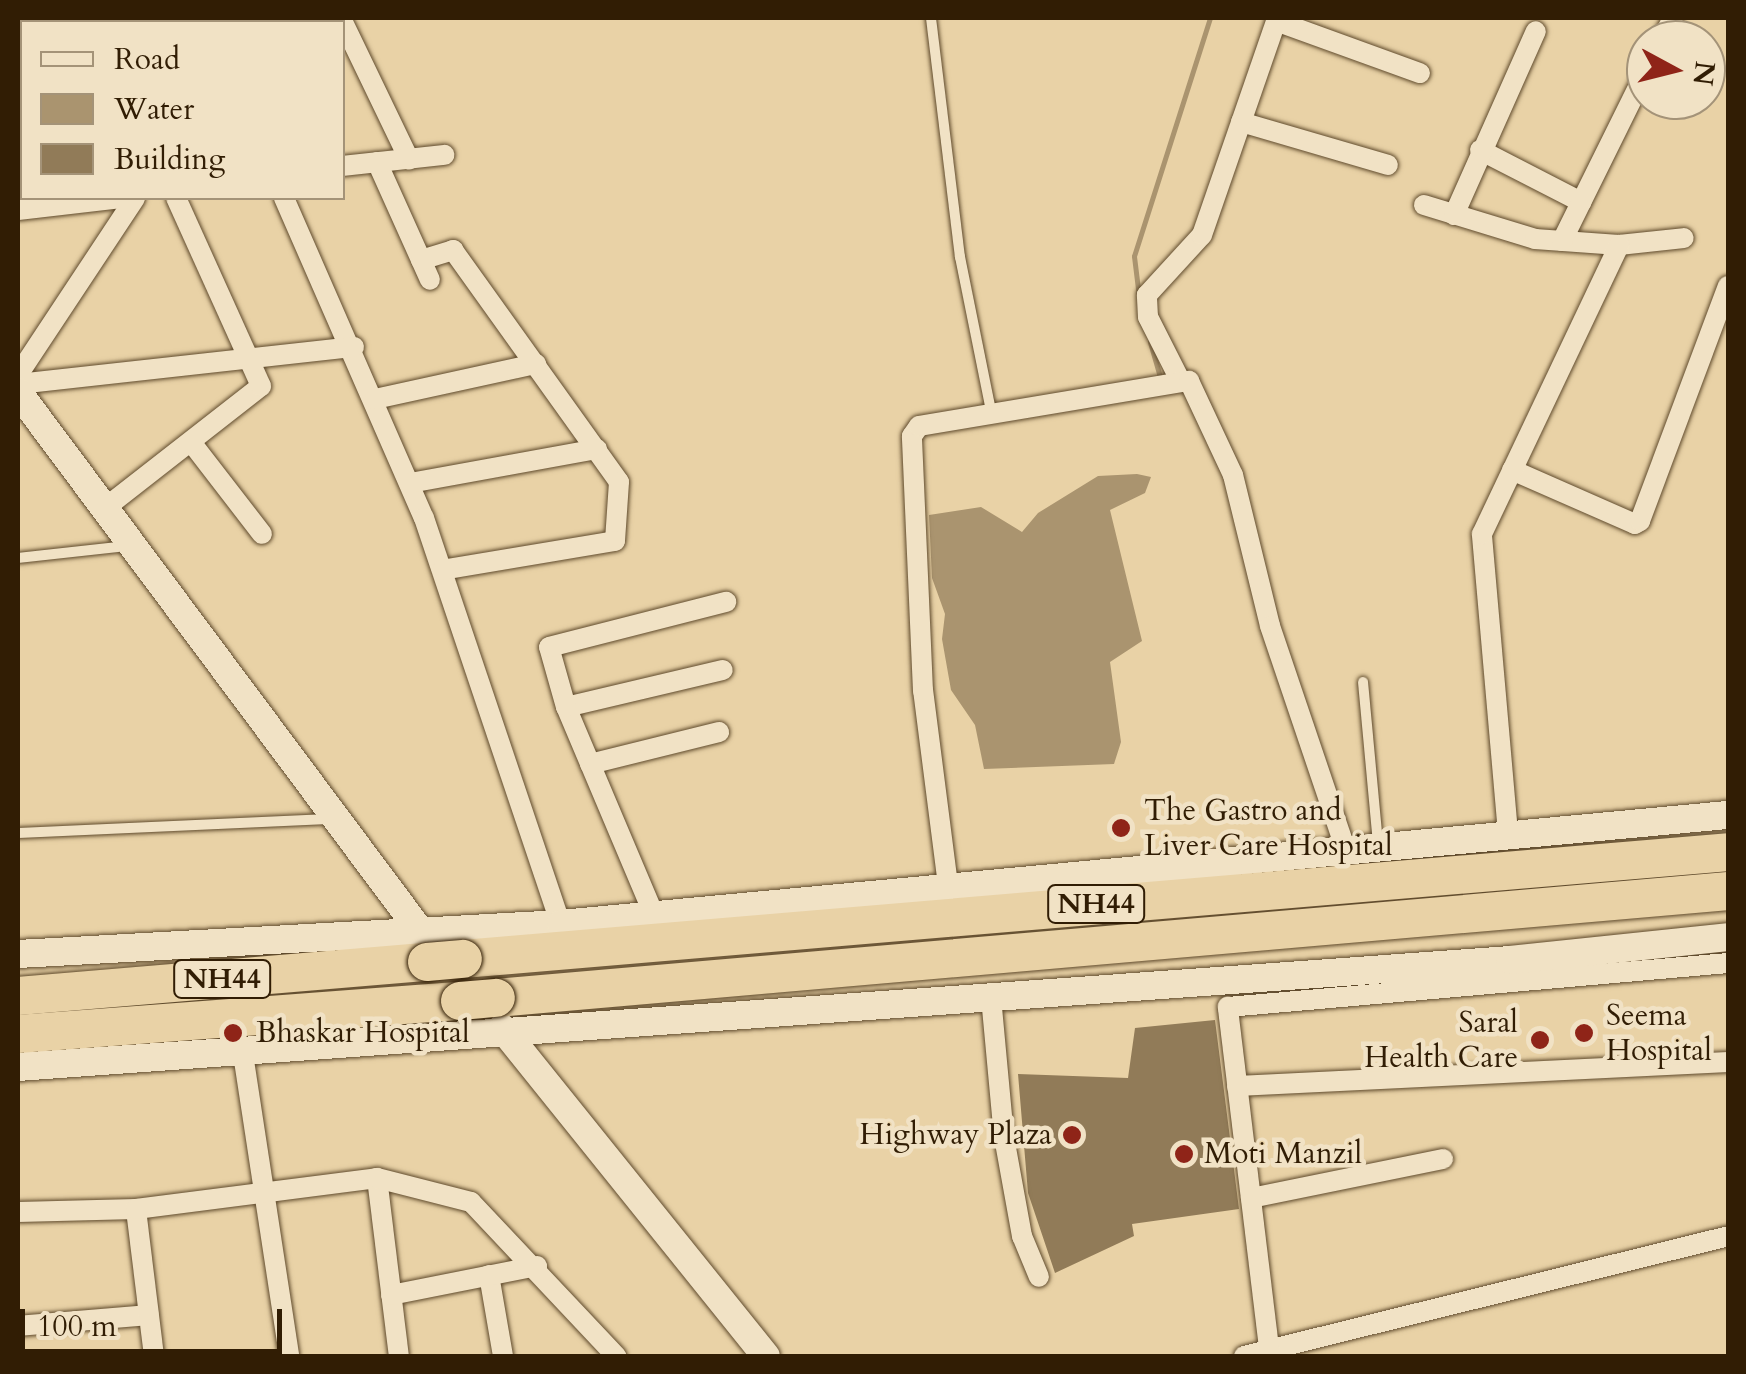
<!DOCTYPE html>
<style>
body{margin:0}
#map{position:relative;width:1746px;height:1374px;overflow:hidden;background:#e9d2a6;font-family:Cardo,serif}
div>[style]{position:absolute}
.water>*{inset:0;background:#aa946f}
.stream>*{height:5px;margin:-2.5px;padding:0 2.5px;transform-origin:2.5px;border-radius:2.5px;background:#aa946f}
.building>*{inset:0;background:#917b58}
.roads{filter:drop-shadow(0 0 2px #5f4a2c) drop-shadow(0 0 2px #5f4a2c)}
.lane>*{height:10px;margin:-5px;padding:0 5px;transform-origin:5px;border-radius:5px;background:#f1e2c5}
.street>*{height:20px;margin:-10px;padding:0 10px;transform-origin:10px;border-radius:10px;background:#f1e2c5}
.secondary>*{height:28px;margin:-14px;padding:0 14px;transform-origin:14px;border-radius:14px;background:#f1e2c5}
.highway>*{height:38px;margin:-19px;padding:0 19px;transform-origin:19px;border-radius:19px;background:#e9d2a6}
.bridges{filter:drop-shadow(0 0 2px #311d04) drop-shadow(0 0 2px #311d04)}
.highway-bridge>*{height:38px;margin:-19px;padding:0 19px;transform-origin:19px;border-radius:19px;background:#e9d2a6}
.dots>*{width:28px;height:28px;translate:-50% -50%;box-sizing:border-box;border:5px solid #f1e2c5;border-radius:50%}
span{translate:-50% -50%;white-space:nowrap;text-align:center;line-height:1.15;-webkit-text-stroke:9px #f1e2c5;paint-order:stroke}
.shield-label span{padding:2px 8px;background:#f1e2c5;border:2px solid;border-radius:8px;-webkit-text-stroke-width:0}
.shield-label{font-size:28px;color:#311d04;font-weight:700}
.poi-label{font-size:30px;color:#311d04}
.left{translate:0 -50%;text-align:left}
.right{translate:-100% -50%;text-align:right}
.frame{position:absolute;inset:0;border:20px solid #311d04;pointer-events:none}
.legend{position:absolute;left:20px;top:20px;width:325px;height:180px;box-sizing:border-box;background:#f1e2c5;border:2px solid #a49378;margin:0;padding:12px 18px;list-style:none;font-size:30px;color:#311d04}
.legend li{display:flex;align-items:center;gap:20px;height:50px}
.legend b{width:50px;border:2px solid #a49378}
.north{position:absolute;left:1626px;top:20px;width:100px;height:100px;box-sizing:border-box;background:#f1e2c5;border:2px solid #a49378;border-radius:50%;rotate:97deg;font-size:28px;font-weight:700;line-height:40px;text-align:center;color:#311d04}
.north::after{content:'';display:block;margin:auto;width:35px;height:45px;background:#8f2418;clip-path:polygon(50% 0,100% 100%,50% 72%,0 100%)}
.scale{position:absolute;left:20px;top:1309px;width:262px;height:45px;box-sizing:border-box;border:5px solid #311d04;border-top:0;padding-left:12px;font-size:30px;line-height:35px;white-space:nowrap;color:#311d04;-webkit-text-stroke:8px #f1e2c5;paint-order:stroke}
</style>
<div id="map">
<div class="water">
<i style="clip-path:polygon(1137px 474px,1151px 477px,1145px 493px,1110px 510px,1142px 641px,1110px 662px,1121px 742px,1114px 764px,984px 769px,975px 725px,951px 690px,942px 639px,945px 614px,932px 578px,929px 515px,981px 507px,1022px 532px,1038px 513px,1098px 476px)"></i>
</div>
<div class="stream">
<i style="left:1139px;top:297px;width:41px;rotate:-97deg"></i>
<i style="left:1134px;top:256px;width:250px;rotate:-72.3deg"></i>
<i style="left:1150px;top:342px;width:33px;rotate:74deg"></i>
</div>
<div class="building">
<i style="clip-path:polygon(1215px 1020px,1239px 1209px,1132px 1224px,1134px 1236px,1055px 1273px,1028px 1193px,1018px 1074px,1128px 1078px,1135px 1028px)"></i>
</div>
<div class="roads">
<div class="lane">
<i style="left:931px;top:18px;width:241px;rotate:83.1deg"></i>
<i style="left:960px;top:257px;width:161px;rotate:78.6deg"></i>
<i style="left:18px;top:558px;width:109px;rotate:-6.3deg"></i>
<i style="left:1363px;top:682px;width:164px;rotate:84.7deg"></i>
<i style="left:18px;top:833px;width:311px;rotate:-2.6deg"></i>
</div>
<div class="street">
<i style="left:34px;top:18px;width:6px;rotate:45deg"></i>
<i style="left:102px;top:18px;width:6px;rotate:45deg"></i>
<i style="left:202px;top:18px;width:5px;rotate:53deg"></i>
<i style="left:341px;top:18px;width:157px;rotate:64.3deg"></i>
<i style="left:1276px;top:21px;width:153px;rotate:19.9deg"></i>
<i style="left:141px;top:22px;width:5px;rotate:-53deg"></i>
<i style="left:1661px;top:40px;width:25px;rotate:-61deg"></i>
<i style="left:1241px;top:122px;width:153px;rotate:16.3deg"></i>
<i style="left:1480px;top:150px;width:114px;rotate:27.2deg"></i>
<i style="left:377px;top:162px;width:129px;rotate:65.8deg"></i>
<i style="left:18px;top:163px;width:7px;rotate:56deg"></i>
<i style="left:342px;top:166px;width:103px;rotate:-6.2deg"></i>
<i style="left:284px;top:198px;width:349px;rotate:66.4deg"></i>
<i style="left:424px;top:518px;width:428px;rotate:71.4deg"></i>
<i style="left:1424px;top:205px;width:116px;rotate:17deg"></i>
<i style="left:1535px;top:239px;width:84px;rotate:4.1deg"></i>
<i style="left:1619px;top:245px;width:65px;rotate:-6.1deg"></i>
<i style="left:18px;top:210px;width:104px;rotate:-6.6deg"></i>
<i style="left:1454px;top:215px;width:201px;rotate:-66deg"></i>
<i style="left:1562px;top:241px;width:190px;rotate:-63.7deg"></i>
<i style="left:421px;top:260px;width:34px;rotate:-17deg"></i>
<i style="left:453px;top:250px;width:285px;rotate:54.4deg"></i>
<i style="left:619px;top:482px;width:59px;rotate:93.9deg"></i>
<i style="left:615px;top:541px;width:175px;rotate:170.5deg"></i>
<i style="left:18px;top:375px;width:212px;rotate:-56.5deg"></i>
<i style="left:1181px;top:382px;width:73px;rotate:-116.9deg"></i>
<i style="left:1148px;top:317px;width:22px;rotate:-93deg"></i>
<i style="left:1147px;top:295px;width:81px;rotate:-47.5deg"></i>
<i style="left:1202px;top:235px;width:230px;rotate:-70.9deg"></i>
<i style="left:18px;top:384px;width:338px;rotate:-6.3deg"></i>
<i style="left:375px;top:399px;width:165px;rotate:-12.3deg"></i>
<i style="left:191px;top:442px;width:116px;rotate:52.3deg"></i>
<i style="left:1512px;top:470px;width:134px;rotate:23.7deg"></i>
<i style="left:1635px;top:524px;width:6px;rotate:-31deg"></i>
<i style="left:1640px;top:521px;width:251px;rotate:-69.5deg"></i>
<i style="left:410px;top:483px;width:190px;rotate:-10.3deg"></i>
<i style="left:105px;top:508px;width:198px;rotate:-38deg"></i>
<i style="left:261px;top:386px;width:206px;rotate:-114.3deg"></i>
<i style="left:566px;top:707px;width:161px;rotate:-13.3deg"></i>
<i style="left:590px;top:764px;width:133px;rotate:-13.9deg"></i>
<i style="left:1508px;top:833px;width:300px;rotate:-95deg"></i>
<i style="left:1482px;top:534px;width:320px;rotate:-64.6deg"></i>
<i style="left:948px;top:885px;width:196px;rotate:-97.3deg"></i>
<i style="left:923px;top:691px;width:255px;rotate:-92.5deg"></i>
<i style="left:912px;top:436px;width:12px;rotate:-55deg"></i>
<i style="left:919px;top:426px;width:274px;rotate:-9.5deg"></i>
<i style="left:1189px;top:381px;width:104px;rotate:64.9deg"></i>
<i style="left:1233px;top:475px;width:155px;rotate:76.2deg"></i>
<i style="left:1270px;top:626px;width:234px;rotate:71.3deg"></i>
<i style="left:654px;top:915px;width:226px;rotate:-112.9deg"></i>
<i style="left:566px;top:707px;width:62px;rotate:-105.8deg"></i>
<i style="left:549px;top:647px;width:183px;rotate:-14.3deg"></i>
<i style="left:991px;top:997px;width:141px;rotate:84.7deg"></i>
<i style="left:1004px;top:1137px;width:101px;rotate:79.7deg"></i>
<i style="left:1022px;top:1236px;width:44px;rotate:67.5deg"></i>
<i style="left:243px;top:1054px;width:305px;rotate:81.3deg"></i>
<i style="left:1237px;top:1086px;width:492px;rotate:-2.8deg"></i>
<i style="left:377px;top:1178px;width:179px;rotate:83deg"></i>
<i style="left:1251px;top:1198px;width:196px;rotate:-11.5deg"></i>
<i style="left:18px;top:1212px;width:118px;rotate:-1.5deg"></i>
<i style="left:489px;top:1275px;width:82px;rotate:80.2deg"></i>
<i style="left:391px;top:1295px;width:149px;rotate:-11.2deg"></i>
<i style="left:18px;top:1326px;width:131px;rotate:-4.8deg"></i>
<i style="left:154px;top:1356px;width:148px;rotate:-97deg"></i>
<i style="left:136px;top:1209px;width:243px;rotate:-7.3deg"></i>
<i style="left:377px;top:1178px;width:97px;rotate:14.3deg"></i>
<i style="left:471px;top:1202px;width:212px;rotate:46.7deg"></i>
<i style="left:1244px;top:1356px;width:499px;rotate:-13.9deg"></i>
<i style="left:1270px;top:1356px;width:352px;rotate:-96.9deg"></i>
<i style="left:1228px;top:1007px;width:502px;rotate:-5.03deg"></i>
</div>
<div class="secondary">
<i style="left:18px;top:392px;width:677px;rotate:53.28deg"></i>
<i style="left:18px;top:954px;width:544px;rotate:-3.16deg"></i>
<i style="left:561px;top:924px;width:1172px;rotate:-5.34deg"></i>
<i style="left:502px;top:1028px;width:421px;rotate:51.2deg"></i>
<i style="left:18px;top:1067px;width:1496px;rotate:-4.1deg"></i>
<i style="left:1510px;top:960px;width:219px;rotate:-6deg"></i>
</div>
<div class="highway">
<i style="left:463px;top:959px;width:1270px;rotate:-4.83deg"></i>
<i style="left:18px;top:996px;width:410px;rotate:-4.8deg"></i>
<i style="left:496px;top:998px;width:1237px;rotate:-4.96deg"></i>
<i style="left:18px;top:1034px;width:443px;rotate:-4.3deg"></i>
</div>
</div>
<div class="bridges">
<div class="highway-bridge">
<i style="left:427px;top:962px;width:36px;rotate:-5deg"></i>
<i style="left:460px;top:1001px;width:36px;rotate:-5deg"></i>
</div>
</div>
<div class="dots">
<i style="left:1121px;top:828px;background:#8f2418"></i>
<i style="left:233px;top:1033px;background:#8f2418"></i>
<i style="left:1584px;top:1033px;background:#8f2418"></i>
<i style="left:1540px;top:1040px;background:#8f2418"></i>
<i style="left:1072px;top:1135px;background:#8f2418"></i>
<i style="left:1184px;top:1154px;background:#8f2418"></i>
</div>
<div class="shield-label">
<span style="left:1096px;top:904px">NH44</span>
<span style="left:222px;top:979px">NH44</span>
</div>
<div class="poi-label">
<span class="left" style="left:1144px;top:828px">The Gastro and<br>Liver Care Hospital</span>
<span class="left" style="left:1606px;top:1033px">Seema<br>Hospital</span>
<span class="right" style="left:1518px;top:1040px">Saral<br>Health Care</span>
<span class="left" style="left:256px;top:1033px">Bhaskar Hospital</span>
<span class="right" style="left:1052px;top:1135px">Highway Plaza</span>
<span class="left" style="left:1204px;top:1154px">Moti Manzil</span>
</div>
<div class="frame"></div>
<ul class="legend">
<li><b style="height:12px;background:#f1e2c5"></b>Road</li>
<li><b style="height:28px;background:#aa946f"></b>Water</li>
<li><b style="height:28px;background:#917b58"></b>Building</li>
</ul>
<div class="north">N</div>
<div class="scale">100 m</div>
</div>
